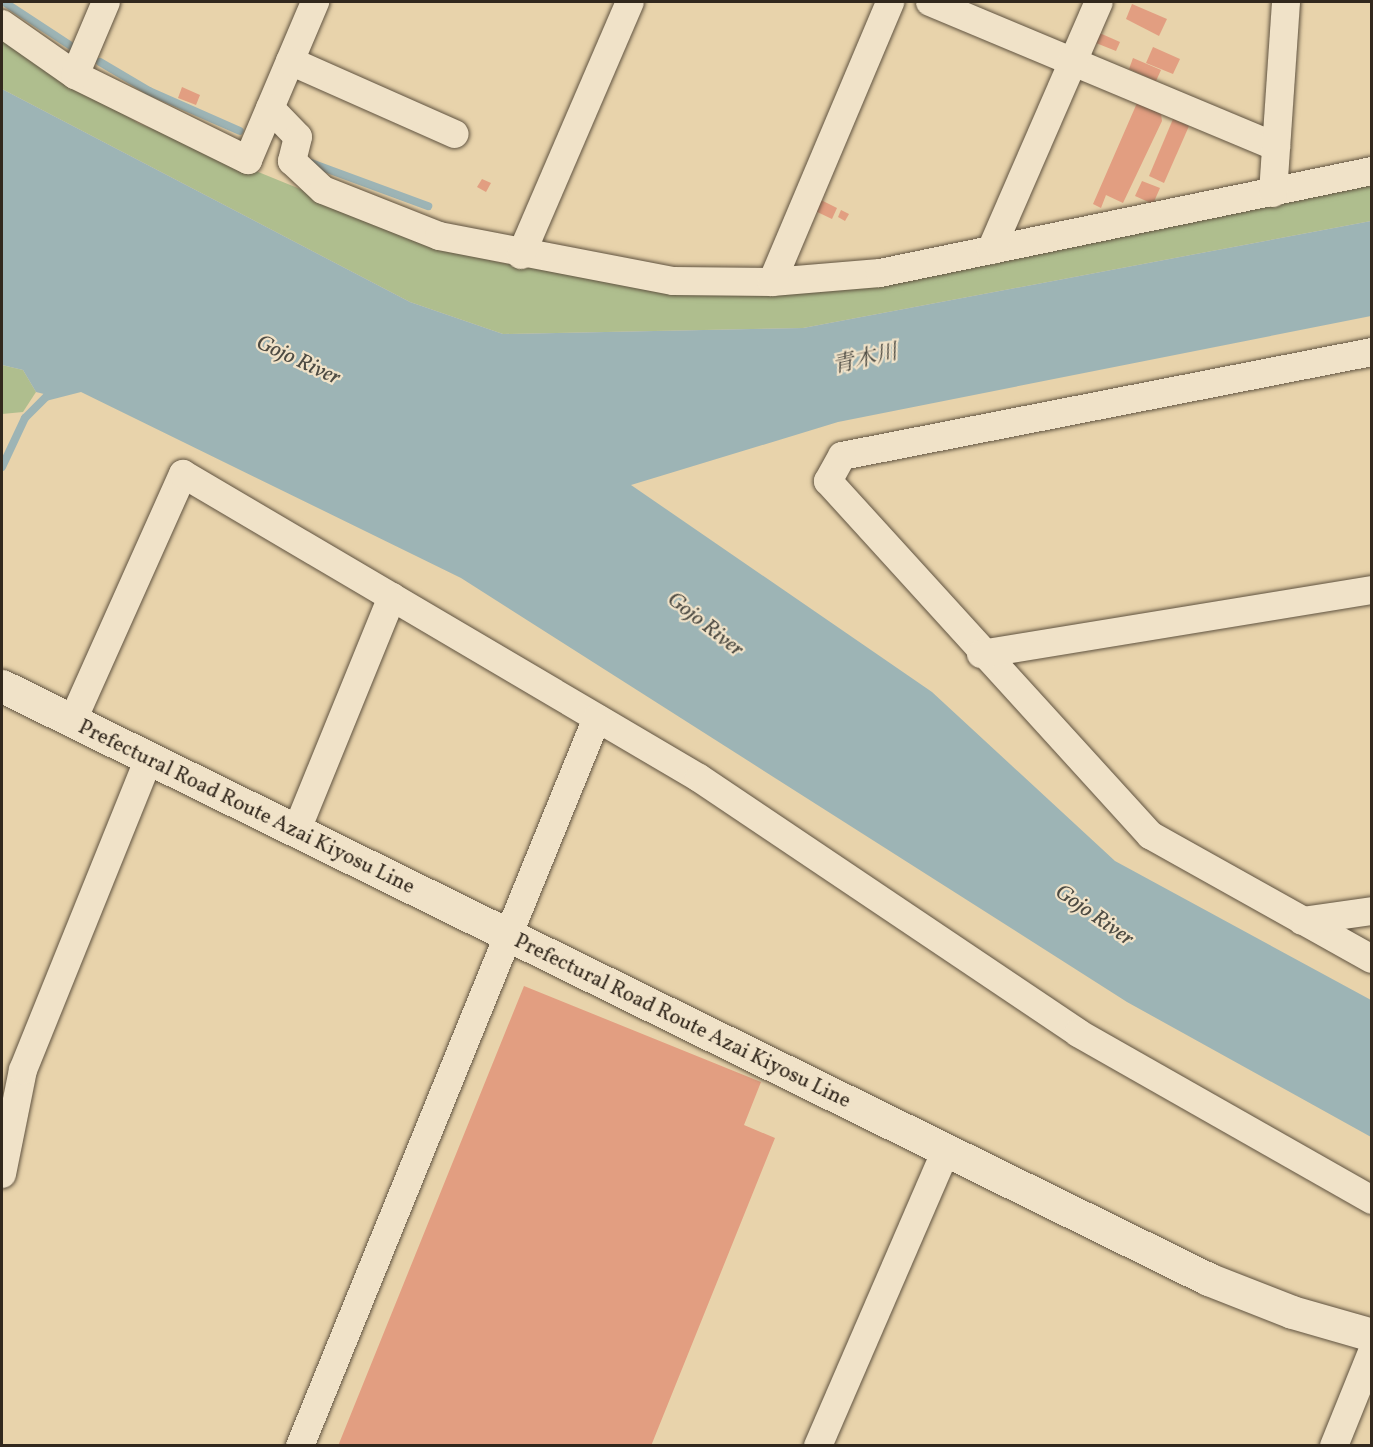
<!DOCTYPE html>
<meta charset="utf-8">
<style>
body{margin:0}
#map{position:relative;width:1373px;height:1447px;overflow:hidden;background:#e8d3ab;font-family:Vollkorn,"Noto Serif JP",serif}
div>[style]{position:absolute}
.green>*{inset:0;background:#afbe8e}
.water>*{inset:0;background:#9db4b5}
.stream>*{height:8px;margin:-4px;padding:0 4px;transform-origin:4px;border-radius:4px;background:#9db4b5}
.building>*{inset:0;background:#e29e81}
.roads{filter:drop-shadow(0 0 2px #605340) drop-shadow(0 0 2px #605340)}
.minor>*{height:28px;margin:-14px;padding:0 14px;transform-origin:14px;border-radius:14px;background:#f0e2c8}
.secondary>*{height:33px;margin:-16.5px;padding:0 16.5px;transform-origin:16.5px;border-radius:16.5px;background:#f0e2c8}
span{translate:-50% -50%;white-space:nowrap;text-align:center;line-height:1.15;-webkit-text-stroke:4.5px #f0e2c8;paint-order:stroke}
.street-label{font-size:21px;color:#32281d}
.water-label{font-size:22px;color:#4d4b43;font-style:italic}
.frame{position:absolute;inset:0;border:3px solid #32281d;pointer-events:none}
</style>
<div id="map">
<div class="green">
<i style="clip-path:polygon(2px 40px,138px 123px,423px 239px,497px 262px,675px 292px,1371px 182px,1371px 221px,803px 328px,503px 334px,410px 302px,2px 89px)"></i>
<i style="clip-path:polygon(2px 365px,23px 370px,36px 392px,23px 412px,2px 414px)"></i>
</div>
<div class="water">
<i style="clip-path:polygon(2px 89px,410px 302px,503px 334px,803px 328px,1371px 221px,1371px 316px,838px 422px,631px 485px,932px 692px,1115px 861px,1371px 1000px,1371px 1137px,1127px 1002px,461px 578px,81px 392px,42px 402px,44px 394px,36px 392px,23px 370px,2px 365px)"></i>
</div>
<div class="stream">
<i style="left:4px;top:2px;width:80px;rotate:33.3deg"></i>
<i style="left:100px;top:62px;width:57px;rotate:30.6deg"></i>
<i style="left:149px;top:91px;width:99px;rotate:23.7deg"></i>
<i style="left:311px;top:163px;width:125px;rotate:20.2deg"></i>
<i style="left:2px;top:467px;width:54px;rotate:-64.9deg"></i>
<i style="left:25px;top:418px;width:33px;rotate:-45deg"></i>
</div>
<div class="building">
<i style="clip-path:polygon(1132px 4px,1167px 19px,1159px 36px,1126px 19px)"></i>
<i style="clip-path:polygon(1095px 31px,1120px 42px,1116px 51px,1091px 41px)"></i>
<i style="clip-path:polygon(1153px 47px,1180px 59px,1173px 74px,1146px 63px)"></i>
<i style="clip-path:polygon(1133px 58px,1161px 70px,1156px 81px,1129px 69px)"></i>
<i style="clip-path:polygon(182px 87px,200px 95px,196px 105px,178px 98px)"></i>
<i style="clip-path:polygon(1137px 103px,1161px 114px,1162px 121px,1123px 203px,1106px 195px,1101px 208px,1093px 204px)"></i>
<i style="clip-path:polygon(1173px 119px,1189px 126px,1164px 183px,1149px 176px)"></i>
<i style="clip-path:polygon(482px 179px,491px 183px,486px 192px,477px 187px)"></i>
<i style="clip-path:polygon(1142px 181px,1160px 188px,1153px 204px,1135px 196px)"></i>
<i style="clip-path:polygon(817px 198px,837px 208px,832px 219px,811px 209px)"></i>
<i style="clip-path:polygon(841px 210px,849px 214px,845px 221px,838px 217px)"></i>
<i style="clip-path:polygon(524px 986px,761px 1082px,744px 1125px,775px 1138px,651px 1446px,338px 1446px)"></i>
</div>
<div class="roads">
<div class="minor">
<i style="left:930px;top:2px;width:375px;rotate:22.7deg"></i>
<i style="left:2px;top:24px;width:89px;rotate:34.9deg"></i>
<i style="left:75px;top:75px;width:193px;rotate:26.2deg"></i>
<i style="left:248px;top:160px;width:172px;rotate:-67deg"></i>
<i style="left:290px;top:61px;width:180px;rotate:23.9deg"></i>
<i style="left:75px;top:75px;width:79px;rotate:-67deg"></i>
<i style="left:270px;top:108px;width:40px;rotate:46deg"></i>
<i style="left:298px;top:137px;width:25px;rotate:104deg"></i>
<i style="left:292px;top:161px;width:42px;rotate:43.1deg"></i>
<i style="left:323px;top:190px;width:125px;rotate:21.6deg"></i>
<i style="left:439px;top:236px;width:238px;rotate:10.9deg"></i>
<i style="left:673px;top:281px;width:99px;rotate:0.6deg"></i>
<i style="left:772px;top:282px;width:108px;rotate:-4.8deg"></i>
<i style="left:880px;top:273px;width:502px;rotate:-11.71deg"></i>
<i style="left:1273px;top:193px;width:191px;rotate:-86.1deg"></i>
<i style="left:991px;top:250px;width:270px;rotate:-66.5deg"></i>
<i style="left:521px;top:255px;width:275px;rotate:-66.7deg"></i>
<i style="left:772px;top:282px;width:304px;rotate:-67.1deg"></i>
<i style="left:1372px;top:352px;width:540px;rotate:168.9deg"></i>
<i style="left:842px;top:456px;width:29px;rotate:119deg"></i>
<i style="left:828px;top:481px;width:479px;rotate:47.7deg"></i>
<i style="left:1150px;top:835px;width:254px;rotate:29.2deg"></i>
<i style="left:981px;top:654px;width:396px;rotate:-9.3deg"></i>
<i style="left:72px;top:722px;width:272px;rotate:-65.9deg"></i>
<i style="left:183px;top:474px;width:599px;rotate:30.5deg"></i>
<i style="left:699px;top:778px;width:457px;rotate:33.9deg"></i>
<i style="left:1078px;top:1033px;width:338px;rotate:29.6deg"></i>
<i style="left:296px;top:832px;width:254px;rotate:-67.8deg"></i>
<i style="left:1302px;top:921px;width:71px;rotate:-8.1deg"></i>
<i style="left:2px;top:1174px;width:106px;rotate:-78.6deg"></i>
<i style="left:23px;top:1070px;width:333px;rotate:-68deg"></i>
<i style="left:300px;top:1446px;width:786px;rotate:-67.81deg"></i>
<i style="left:818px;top:1446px;width:322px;rotate:-66.6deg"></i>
<i style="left:1334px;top:1446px;width:101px;rotate:-68deg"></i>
</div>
<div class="secondary">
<i style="left:2px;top:686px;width:1344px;rotate:26.18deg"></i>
<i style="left:1208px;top:1279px;width:90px;rotate:21.4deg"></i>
<i style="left:1292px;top:1312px;width:83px;rotate:16deg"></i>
</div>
</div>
<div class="street-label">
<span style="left:246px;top:808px;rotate:26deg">Prefectural Road Route Azai Kiyosu Line</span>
<span style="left:682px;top:1022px;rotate:26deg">Prefectural Road Route Azai Kiyosu Line</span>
</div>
<div class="water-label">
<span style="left:865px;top:360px;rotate:-13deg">青木川</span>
<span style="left:298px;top:361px;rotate:25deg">Gojo River</span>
<span style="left:705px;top:625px;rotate:38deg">Gojo River</span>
<span style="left:1094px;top:916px;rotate:35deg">Gojo River</span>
</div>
<div class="frame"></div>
</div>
